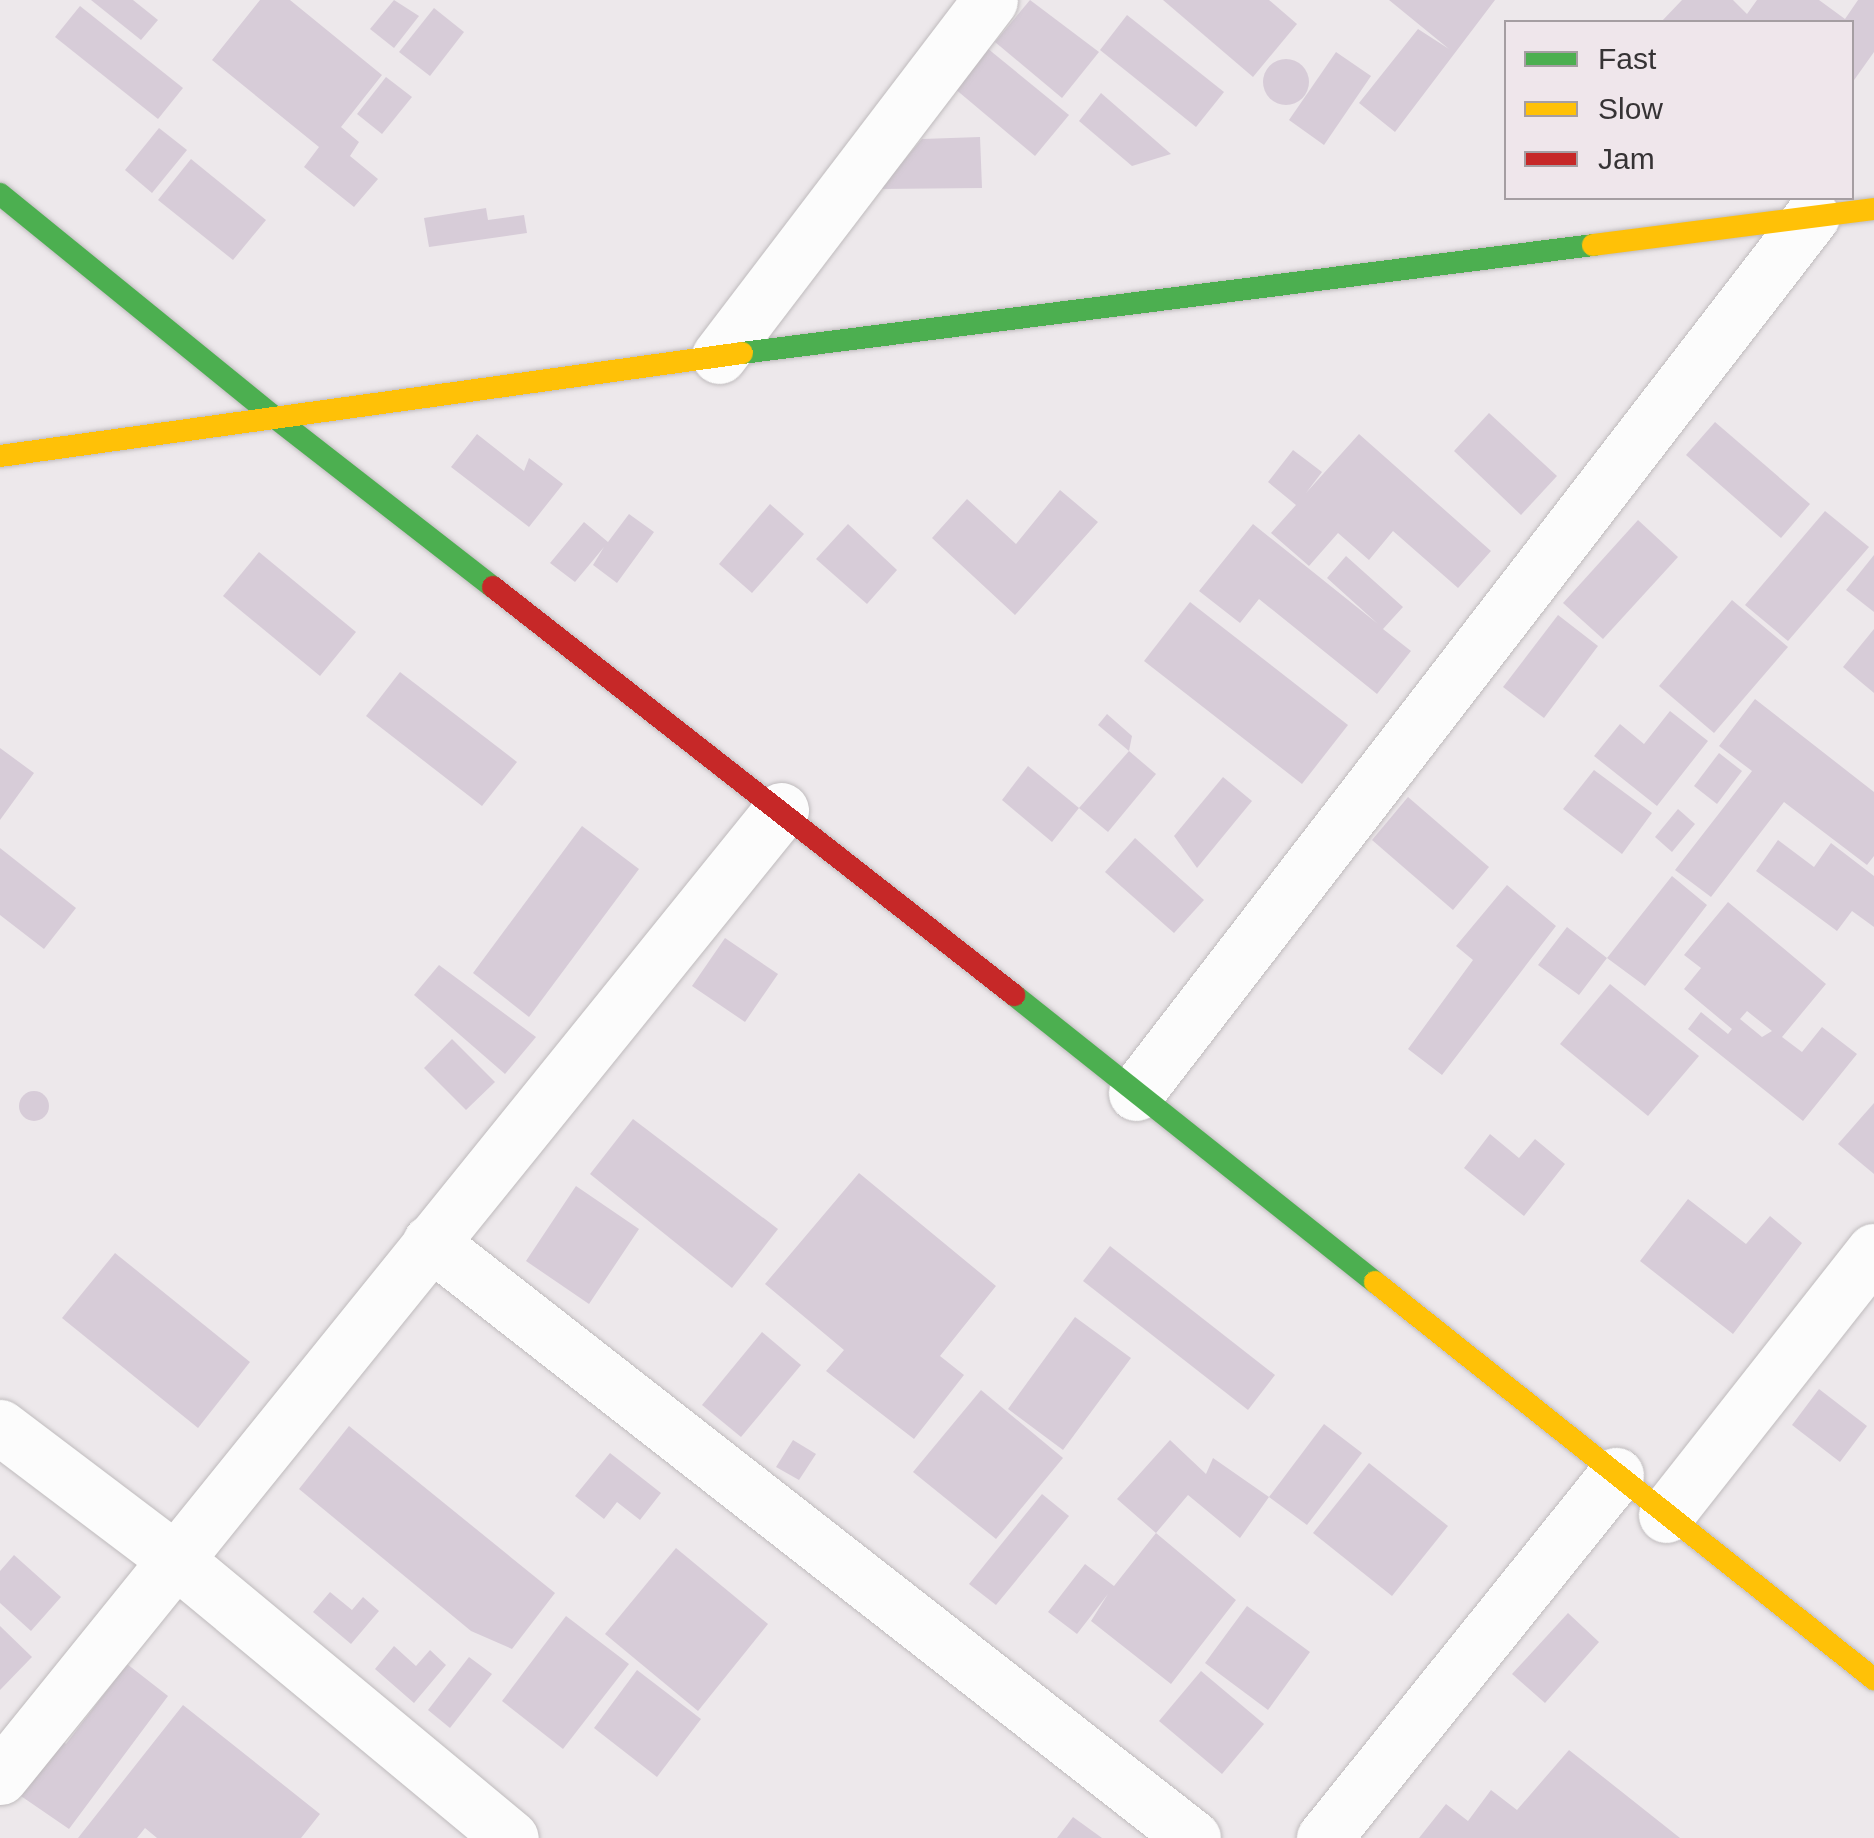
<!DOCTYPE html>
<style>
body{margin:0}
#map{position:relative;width:1874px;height:1838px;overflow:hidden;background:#ede8eb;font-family:Helvetica,sans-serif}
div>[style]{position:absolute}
.building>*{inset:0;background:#d7ccd8}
.round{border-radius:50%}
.roads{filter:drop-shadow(0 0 2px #bfbbbd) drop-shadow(0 0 2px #bfbbbd)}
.street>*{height:55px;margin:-27.5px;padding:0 27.5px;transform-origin:27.5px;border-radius:27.5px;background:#fcfcfc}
.fast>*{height:22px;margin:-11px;padding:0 11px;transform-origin:11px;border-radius:11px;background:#4caf50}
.slow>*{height:22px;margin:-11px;padding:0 11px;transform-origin:11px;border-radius:11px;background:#ffc107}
.jam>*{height:22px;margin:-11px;padding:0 11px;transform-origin:11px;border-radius:11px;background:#c62828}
span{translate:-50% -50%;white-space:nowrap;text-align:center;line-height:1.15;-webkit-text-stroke:9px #efe6eb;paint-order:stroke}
.legend{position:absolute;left:1504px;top:20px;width:350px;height:180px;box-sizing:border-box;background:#efe6eb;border:2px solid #a59ea2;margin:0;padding:12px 18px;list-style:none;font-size:30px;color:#363335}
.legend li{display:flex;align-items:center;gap:20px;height:50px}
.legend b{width:50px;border:2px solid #a59ea2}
</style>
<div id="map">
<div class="building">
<i style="clip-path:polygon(91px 0,133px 0,158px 20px,141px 40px)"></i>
<i style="clip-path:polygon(260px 0,290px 0,382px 75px,341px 127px,359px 142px,350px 156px,378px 179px,354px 207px,304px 167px,319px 147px,212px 60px)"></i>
<i style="clip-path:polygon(394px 0,419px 16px,394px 48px,370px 29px)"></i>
<i style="clip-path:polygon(1030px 0,1099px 52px,1062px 98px,995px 42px)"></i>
<i style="clip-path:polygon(1163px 0,1269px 0,1297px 24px,1253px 77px)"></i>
<i style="clip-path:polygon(1389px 0,1495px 0,1395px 132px,1359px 103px,1418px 29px,1449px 49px)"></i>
<i style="clip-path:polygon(1682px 0,1733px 0,1747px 14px,1757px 0,1819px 0,1845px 19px,1858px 0,1874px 0,1874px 52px,1852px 83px,1852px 22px,1661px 22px)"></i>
<i style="clip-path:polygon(80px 6px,183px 88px,158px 119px,55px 37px)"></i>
<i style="clip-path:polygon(434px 8px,464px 32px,430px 76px,399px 52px)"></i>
<i style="clip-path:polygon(1127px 15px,1224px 92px,1196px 127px,1100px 50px)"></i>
<i style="clip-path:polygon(987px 48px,1069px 115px,1035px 156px,954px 88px)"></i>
<i style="clip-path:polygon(1336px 52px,1371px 76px,1324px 145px,1289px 120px)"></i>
<i class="round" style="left:1263px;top:59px;width:46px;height:46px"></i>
<i style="clip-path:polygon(386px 77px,412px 97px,382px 134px,357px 114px)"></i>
<i style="clip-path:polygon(1101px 93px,1171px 154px,1132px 166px,1079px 121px)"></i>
<i style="clip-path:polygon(159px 128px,187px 150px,152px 193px,125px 170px)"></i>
<i style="clip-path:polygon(980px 137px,982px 188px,879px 189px,922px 139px)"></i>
<i style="clip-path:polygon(191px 159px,266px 220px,233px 260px,158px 200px)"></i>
<i style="clip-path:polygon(486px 208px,488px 220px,524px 215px,527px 233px,429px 247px,424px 218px)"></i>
<i style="clip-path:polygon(1489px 413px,1557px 476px,1521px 515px,1454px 451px)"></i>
<i style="clip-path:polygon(1715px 422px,1810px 504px,1781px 538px,1686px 455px)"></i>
<i style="clip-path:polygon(477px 434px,524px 471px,529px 458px,563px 484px,529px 527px,451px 467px)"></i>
<i style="clip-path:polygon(1359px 434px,1491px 551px,1458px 588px,1393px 531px,1369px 560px,1338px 533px,1309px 566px,1271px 533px,1296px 505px,1268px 482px,1293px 450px,1322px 472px,1306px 493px)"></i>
<i style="clip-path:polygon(1060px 490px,1098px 522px,1015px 615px,932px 538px,967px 499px,1016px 544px)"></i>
<i style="clip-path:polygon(770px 504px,804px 534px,752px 593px,719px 564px)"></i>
<i style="clip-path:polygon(1825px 511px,1869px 547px,1788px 641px,1745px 605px)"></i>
<i style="clip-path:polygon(629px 514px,654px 532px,617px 583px,593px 565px,604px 547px,575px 582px,550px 563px,584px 522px,608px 542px)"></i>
<i style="clip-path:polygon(1638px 520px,1678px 557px,1603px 639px,1563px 603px)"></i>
<i style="clip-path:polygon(848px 524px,897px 570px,867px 604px,816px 559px)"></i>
<i style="clip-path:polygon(1253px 524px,1378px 624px,1327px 578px,1346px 556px,1403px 607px,1383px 629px,1411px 651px,1377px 694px,1259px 599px,1240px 623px,1199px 591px)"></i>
<i style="clip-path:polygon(259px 552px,356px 632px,320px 676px,223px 596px)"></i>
<i style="clip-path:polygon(1874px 555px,1874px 612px,1846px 590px)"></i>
<i style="clip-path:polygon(1732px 600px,1788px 647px,1714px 733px,1659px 686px)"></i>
<i style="clip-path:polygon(1190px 602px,1348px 725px,1302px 784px,1144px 661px)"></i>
<i style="clip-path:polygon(1558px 615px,1598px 646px,1544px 718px,1503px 687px)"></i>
<i style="clip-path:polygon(1874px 629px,1874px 693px,1843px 667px)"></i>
<i style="clip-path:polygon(400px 672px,517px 762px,482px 806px,366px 716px)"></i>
<i style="clip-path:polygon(1755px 699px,1874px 792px,1874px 856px,1867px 865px,1784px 802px,1711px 897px,1675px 870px,1752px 771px,1719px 746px)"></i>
<i style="clip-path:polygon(1670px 711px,1708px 741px,1657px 806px,1594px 756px,1620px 724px,1644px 744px)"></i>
<i style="clip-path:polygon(1107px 714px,1132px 736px,1129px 751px,1098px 725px)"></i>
<i style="clip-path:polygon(0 748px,34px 773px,0 820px)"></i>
<i style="clip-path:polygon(1129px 751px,1156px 774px,1108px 832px,1079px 808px)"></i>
<i style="clip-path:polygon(1719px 753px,1742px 771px,1717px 804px,1694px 786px)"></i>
<i style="clip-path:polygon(1028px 766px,1079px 808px,1052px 842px,1002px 800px)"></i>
<i style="clip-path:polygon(1594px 770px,1652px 813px,1622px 854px,1563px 809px)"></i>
<i style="clip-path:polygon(1223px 777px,1252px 801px,1197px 868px,1174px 836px)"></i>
<i style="clip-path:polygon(1408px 797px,1489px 867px,1453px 910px,1372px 840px)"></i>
<i style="clip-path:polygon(1678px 809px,1695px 824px,1672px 852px,1655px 837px)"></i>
<i style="clip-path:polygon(582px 826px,639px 869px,529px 1017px,473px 973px)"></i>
<i style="clip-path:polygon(1135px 838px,1204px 900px,1174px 933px,1105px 872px)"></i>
<i style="clip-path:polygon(1778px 840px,1814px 867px,1831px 843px,1874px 876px,1874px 927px,1852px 911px,1837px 931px,1756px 871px)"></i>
<i style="clip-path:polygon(0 848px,76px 908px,44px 949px,0 915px)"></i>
<i style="clip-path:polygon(1672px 876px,1707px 905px,1645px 986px,1607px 958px,1579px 995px,1538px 965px,1567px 927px,1607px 958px)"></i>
<i style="clip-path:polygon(1507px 885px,1556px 926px,1442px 1075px,1408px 1049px,1473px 960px,1456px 946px)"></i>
<i style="clip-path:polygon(evenodd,1728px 902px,1826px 984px,1782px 1037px,1802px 1052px,1822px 1027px,1857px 1054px,1803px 1121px,1688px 1029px,1701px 1012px,1728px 1034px,1732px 1029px,1684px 989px,1701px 968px,1684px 955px,1728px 902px,1747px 1011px,1772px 1031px,1762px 1037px,1740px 1019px,1747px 1011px)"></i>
<i style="clip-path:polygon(725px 938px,778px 974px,745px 1022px,692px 986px)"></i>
<i style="clip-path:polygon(439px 965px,536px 1037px,505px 1074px,414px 995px)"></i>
<i style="clip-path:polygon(1610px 984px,1699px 1056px,1648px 1116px,1560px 1044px)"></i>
<i style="clip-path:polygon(452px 1039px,495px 1082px,466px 1110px,424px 1068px)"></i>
<i class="round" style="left:19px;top:1091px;width:30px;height:30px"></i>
<i style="clip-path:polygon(1874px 1103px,1874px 1174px,1838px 1144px)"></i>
<i style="clip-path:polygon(633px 1119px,778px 1229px,732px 1288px,590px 1174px)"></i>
<i style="clip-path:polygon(1490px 1134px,1519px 1158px,1535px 1139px,1565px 1164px,1524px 1216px,1464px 1168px)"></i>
<i style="clip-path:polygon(859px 1173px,996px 1286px,940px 1356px,964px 1375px,914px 1439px,826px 1371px,844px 1350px,765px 1284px)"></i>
<i style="clip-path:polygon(576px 1186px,639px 1229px,589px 1304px,526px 1261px)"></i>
<i style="clip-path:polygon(1688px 1199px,1746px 1244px,1770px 1216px,1802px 1243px,1733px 1334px,1640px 1261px)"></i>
<i style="clip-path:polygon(1110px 1246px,1275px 1375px,1248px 1410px,1083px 1281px)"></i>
<i style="clip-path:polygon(115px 1253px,250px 1362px,198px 1428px,62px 1318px)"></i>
<i style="clip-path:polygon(1075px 1317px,1131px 1358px,1063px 1450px,1008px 1409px)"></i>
<i style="clip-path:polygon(762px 1332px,801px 1365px,741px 1437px,702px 1405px)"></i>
<i style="clip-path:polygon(1819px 1389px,1867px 1426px,1840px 1462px,1792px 1425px)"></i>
<i style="clip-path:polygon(981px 1390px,1063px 1458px,996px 1539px,913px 1472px)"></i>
<i style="clip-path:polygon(1324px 1424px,1362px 1453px,1307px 1525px,1269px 1497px)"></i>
<i style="clip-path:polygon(349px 1426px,555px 1593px,512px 1649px,471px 1631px,299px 1489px)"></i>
<i style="clip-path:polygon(793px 1440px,816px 1454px,799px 1480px,776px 1467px)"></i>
<i style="clip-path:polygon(1170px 1440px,1206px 1474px,1213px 1458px,1269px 1497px,1240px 1538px,1188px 1495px,1156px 1533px,1236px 1600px,1171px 1684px,1091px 1621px,1108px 1594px,1077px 1634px,1048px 1612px,1085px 1564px,1114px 1586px,1156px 1533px,1117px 1499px)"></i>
<i style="clip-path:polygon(610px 1453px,661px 1493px,640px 1520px,617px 1502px,604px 1519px,575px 1496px)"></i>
<i style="clip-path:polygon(1369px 1463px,1448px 1526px,1392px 1596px,1313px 1533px)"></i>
<i style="clip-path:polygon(1042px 1494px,1069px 1516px,996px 1605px,969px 1584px)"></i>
<i style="clip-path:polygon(676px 1548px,768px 1624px,698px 1711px,605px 1634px)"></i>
<i style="clip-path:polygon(14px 1555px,61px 1597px,31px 1631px,0 1603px,0 1571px)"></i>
<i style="clip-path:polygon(330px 1592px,352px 1610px,363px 1597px,379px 1611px,351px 1644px,313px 1612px)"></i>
<i style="clip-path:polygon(1247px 1606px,1310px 1652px,1268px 1710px,1205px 1663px)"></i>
<i style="clip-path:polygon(1568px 1613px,1599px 1642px,1545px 1703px,1512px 1674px)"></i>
<i style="clip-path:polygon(566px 1616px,629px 1664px,563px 1749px,502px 1701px)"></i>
<i style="clip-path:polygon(0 1626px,32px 1657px,0 1690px)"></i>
<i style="clip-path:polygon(394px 1646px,416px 1666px,430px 1650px,446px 1665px,414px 1703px,375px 1669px)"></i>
<i style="clip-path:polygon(469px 1657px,492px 1674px,450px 1728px,428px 1710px)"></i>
<i style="clip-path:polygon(127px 1664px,168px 1696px,69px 1829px,18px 1794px,58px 1738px,66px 1744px)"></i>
<i style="clip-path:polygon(637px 1670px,701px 1719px,657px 1777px,594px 1728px)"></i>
<i style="clip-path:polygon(1201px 1671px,1264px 1724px,1222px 1774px,1159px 1721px)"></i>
<i style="clip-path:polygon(183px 1705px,320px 1814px,301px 1838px,157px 1838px,145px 1828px,137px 1838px,78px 1838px)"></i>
<i style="clip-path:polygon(1569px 1750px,1680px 1838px,1419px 1838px,1446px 1804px,1468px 1821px,1491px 1790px,1517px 1810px)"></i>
<i style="clip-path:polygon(1073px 1817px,1102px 1838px,1057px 1838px)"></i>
</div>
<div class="roads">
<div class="street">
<i style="left:719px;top:356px;width:447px;rotate:-52.7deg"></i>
<i style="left:1136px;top:1093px;width:1107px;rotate:-52.37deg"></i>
<i style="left:430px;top:1242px;width:968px;rotate:37.99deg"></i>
<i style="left:0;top:1427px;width:221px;rotate:37.1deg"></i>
<i style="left:176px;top:1560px;width:435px;rotate:39.7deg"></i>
<i style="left:1666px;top:1515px;width:336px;rotate:-51.8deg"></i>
<i style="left:0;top:1777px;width:1243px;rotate:-51.07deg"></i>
<i style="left:1324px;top:1838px;width:466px;rotate:-51.2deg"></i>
</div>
<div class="fast">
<i style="left:0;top:194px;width:352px;rotate:39.1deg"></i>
<i style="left:273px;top:416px;width:279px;rotate:37.9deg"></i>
<i style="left:742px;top:353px;width:858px;rotate:-7.23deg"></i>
<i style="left:1014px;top:995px;width:461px;rotate:38.5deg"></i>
</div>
<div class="slow">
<i style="left:1593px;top:245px;width:283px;rotate:-7.3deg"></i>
<i style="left:0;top:456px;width:749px;rotate:-7.9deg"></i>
<i style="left:1375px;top:1282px;width:638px;rotate:38.51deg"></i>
</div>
<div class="jam">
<i style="left:493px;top:587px;width:662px;rotate:38.06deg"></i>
</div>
</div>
<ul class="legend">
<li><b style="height:12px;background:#4caf50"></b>Fast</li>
<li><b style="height:12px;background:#ffc107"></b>Slow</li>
<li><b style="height:12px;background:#c62828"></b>Jam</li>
</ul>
</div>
